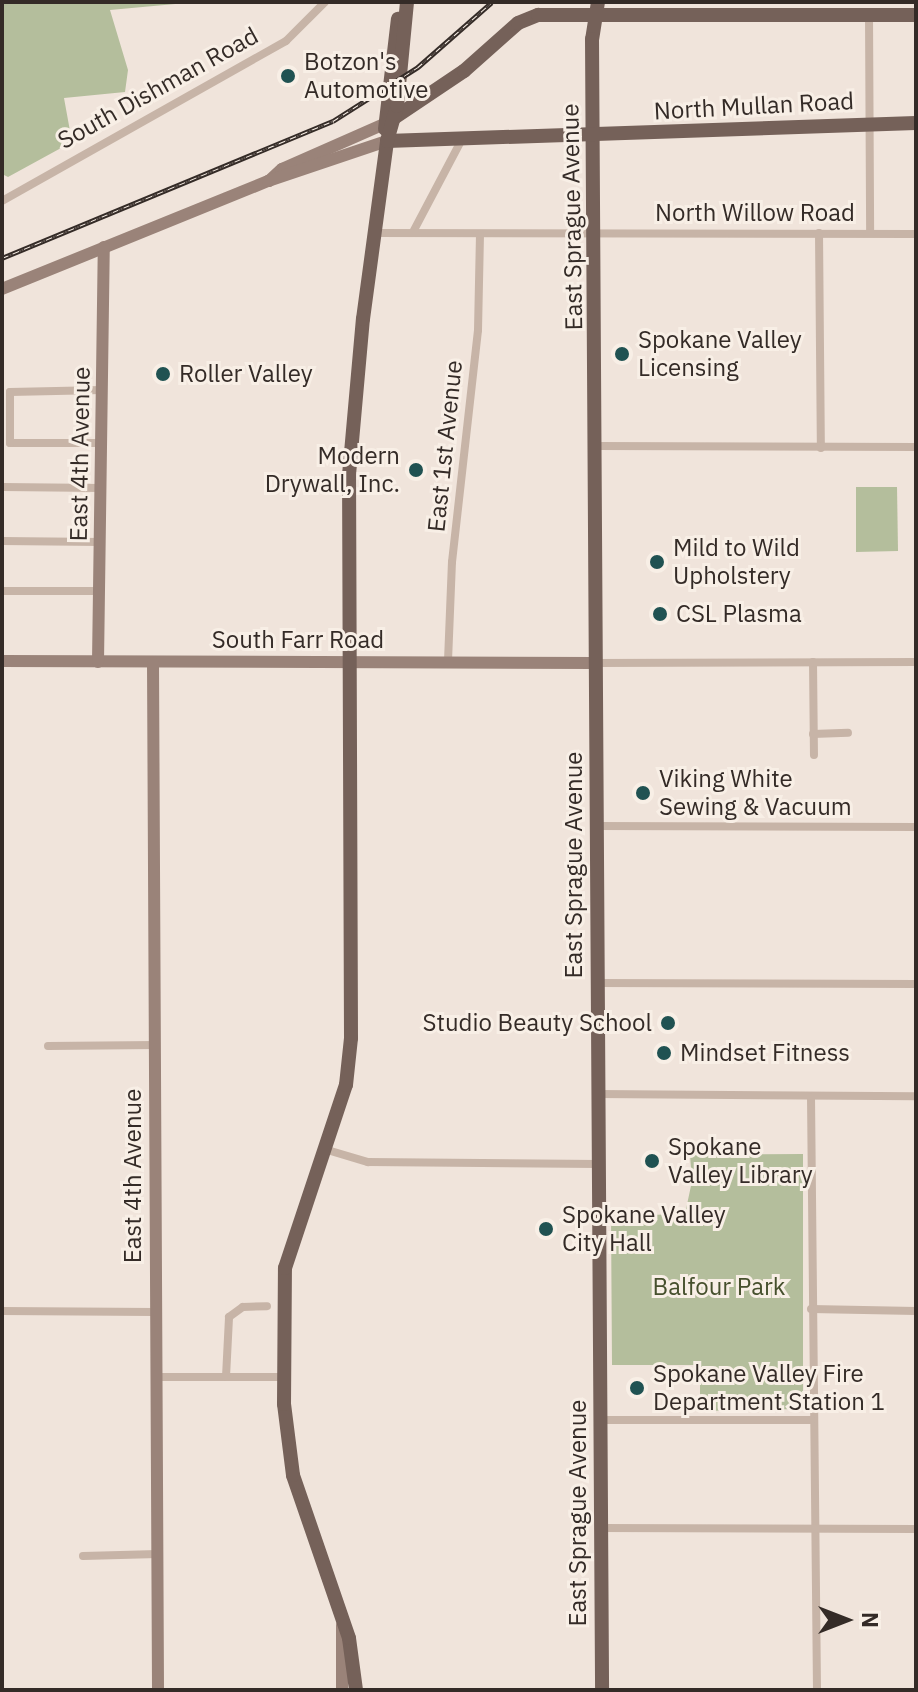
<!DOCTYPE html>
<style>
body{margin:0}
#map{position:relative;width:918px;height:1692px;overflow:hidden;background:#f0e4db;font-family:"IBM Plex Sans",sans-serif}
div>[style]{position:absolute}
.green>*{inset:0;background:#b4be9c}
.street>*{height:8px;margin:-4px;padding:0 4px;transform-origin:4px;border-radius:4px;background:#c7b4a7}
.secondary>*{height:12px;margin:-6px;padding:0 6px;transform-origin:6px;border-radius:6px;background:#9a8379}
.primary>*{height:14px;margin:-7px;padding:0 7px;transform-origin:7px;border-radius:7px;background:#756159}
.rail>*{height:5px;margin-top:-2.5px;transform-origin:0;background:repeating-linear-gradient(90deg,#f8efe6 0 6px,#342b27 0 12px);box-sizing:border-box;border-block:2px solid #342b27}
.dots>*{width:22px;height:22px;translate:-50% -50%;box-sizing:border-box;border:4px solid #f8efe6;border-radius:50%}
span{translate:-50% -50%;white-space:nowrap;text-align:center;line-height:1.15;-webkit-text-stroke:6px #f8efe6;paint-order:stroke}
.poi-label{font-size:24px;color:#342b27}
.left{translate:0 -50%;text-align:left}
.right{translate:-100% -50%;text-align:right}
.street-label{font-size:24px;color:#342b27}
.park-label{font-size:24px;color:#46502d}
.frame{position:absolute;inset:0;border:4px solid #342b27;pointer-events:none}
.north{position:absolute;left:806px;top:1580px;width:80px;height:80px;-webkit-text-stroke:6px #f8efe6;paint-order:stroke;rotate:90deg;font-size:22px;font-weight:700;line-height:32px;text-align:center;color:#342b27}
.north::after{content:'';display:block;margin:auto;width:28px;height:36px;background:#342b27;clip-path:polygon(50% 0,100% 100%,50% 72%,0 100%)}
</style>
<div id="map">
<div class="green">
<i style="clip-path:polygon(2px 2px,197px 2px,110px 10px,128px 70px,125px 92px,64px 98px,72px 142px,8px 177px,2px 174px)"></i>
<i style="clip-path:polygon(856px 487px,897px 487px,898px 551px,856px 552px)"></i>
<i style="clip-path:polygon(803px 1154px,803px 1399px,798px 1409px,700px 1411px,700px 1365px,612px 1365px,611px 1216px,685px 1214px,692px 1181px,690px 1155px)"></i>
</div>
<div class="street">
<i style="left:869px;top:15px;width:218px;rotate:89.7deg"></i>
<i style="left:2px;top:201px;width:326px;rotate:-29.4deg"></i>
<i style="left:286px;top:41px;width:55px;rotate:-45deg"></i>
<i style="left:413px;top:232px;width:107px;rotate:-62.2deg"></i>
<i style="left:375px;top:233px;width:541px;rotate:0.11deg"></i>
<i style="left:819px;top:233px;width:215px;rotate:89.5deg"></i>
<i style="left:101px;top:443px;width:91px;rotate:180deg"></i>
<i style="left:10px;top:443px;width:51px;rotate:-90deg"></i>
<i style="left:10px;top:392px;width:92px;rotate:-1.2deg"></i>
<i style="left:596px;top:446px;width:320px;rotate:0.2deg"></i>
<i style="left:2px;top:487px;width:99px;rotate:0.6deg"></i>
<i style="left:2px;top:541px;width:99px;rotate:0.6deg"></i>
<i style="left:2px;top:591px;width:97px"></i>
<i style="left:448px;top:661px;width:99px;rotate:-87.7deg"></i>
<i style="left:452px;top:562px;width:233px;rotate:-83.6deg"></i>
<i style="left:478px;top:330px;width:96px;rotate:-88.8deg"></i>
<i style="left:813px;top:662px;width:93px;rotate:89.4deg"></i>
<i style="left:595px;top:663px;width:321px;rotate:-0.2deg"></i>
<i style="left:813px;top:734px;width:35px;rotate:-2deg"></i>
<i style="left:596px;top:826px;width:320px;rotate:0.2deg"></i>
<i style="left:597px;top:983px;width:319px;rotate:0.2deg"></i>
<i style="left:48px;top:1046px;width:108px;rotate:-0.5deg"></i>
<i style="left:597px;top:1094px;width:319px;rotate:0.4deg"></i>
<i style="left:811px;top:1097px;width:593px;rotate:89.42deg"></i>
<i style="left:324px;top:1149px;width:46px;rotate:16.5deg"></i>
<i style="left:368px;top:1162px;width:229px;rotate:0.5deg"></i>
<i style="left:811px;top:1309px;width:105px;rotate:1.1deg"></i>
<i style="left:2px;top:1311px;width:152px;rotate:0.4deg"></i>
<i style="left:155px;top:1377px;width:129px"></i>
<i style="left:226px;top:1377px;width:60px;rotate:-87.1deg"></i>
<i style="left:229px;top:1317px;width:17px;rotate:-36deg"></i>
<i style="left:243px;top:1307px;width:24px;rotate:-2deg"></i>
<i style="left:600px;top:1420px;width:211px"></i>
<i style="left:600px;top:1528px;width:316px;rotate:0.2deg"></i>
<i style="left:83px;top:1556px;width:75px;rotate:-1.5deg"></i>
</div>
<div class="secondary">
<i style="left:269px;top:181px;width:18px;rotate:-43deg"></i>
<i style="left:282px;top:169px;width:111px;rotate:-23.8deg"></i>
<i style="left:2px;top:289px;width:287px;rotate:-22.1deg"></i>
<i style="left:268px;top:181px;width:126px;rotate:-18.6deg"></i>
<i style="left:2px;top:661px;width:593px;rotate:0.19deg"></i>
<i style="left:98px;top:662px;width:415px;rotate:-89.2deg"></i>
<i style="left:153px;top:663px;width:1027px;rotate:89.72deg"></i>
<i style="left:342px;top:1690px;width:65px;rotate:-90deg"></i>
</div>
<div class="primary">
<i style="left:598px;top:2px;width:37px;rotate:99deg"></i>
<i style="left:592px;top:39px;width:1651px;rotate:89.65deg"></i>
<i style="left:391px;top:120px;width:88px;rotate:-33.9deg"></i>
<i style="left:464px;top:71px;width:72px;rotate:-41.6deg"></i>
<i style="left:518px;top:23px;width:22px;rotate:-22deg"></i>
<i style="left:538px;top:15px;width:378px"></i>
<i style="left:385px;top:129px;width:111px;rotate:-83.3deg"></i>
<i style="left:387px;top:141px;width:529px;rotate:-1.95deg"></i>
<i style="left:356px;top:1690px;width:52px;rotate:-97.7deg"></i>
<i style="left:349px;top:1638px;width:172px;rotate:-109deg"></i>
<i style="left:293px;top:1475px;width:72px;rotate:-97.2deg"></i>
<i style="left:284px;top:1404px;width:136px;rotate:-89.6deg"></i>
<i style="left:285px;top:1268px;width:193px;rotate:-71.6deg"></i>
<i style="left:346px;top:1085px;width:47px;rotate:-83.9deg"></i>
<i style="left:351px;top:1038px;width:563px;rotate:-90.2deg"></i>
<i style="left:349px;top:475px;width:157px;rotate:-84.9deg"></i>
<i style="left:363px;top:319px;width:180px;rotate:-82.3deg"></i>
<i style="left:387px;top:141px;width:36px;rotate:-74deg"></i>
<i style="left:397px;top:106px;width:104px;rotate:-84.5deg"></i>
</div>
<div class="rail">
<i style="left:2px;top:258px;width:358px;rotate:-22.5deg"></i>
<i style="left:333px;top:121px;width:101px;rotate:-32.4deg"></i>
<i style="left:418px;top:67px;width:98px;rotate:-41.3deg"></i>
</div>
<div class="dots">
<i style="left:288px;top:76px;background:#205252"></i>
<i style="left:622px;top:354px;background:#205252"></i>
<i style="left:163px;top:374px;background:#205252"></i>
<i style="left:416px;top:470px;background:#205252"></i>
<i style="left:657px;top:562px;background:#205252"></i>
<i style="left:660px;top:614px;background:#205252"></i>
<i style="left:643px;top:793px;background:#205252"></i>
<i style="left:668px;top:1023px;background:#205252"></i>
<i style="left:664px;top:1053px;background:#205252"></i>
<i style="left:652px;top:1161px;background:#205252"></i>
<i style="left:546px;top:1229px;background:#205252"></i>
<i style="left:637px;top:1388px;background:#205252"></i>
</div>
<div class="poi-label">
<span class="left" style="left:304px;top:76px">Botzon's<br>Automotive</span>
<span class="left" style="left:638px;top:354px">Spokane Valley<br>Licensing</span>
<span class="left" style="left:179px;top:374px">Roller Valley</span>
<span class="right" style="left:400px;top:470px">Modern<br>Drywall, Inc.</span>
<span class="left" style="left:673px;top:562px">Mild to Wild<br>Upholstery</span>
<span class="left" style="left:676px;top:614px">CSL Plasma</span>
<span class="left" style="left:659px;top:793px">Viking White<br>Sewing &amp; Vacuum</span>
<span class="right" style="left:652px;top:1023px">Studio Beauty School</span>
<span class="left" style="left:680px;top:1053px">Mindset Fitness</span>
<span class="left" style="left:668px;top:1161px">Spokane<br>Valley Library</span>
<span class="left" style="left:562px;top:1229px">Spokane Valley<br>City Hall</span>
<span class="left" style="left:653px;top:1388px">Spokane Valley Fire<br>Department Station 1</span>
</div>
<div class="street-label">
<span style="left:158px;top:88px;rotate:-29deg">South Dishman Road</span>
<span style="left:754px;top:106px;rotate:-3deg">North Mullan Road</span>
<span style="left:755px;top:213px">North Willow Road</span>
<span style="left:572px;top:217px;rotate:-91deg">East Sprague Avenue</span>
<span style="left:445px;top:446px;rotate:-84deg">East 1st Avenue</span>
<span style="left:80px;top:454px;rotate:-89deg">East 4th Avenue</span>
<span style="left:298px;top:640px">South Farr Road</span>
<span style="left:574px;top:865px;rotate:-90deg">East Sprague Avenue</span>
<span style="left:133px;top:1176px;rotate:-90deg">East 4th Avenue</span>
<span style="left:578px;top:1513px;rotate:-90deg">East Sprague Avenue</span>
</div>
<div class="park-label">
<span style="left:719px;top:1287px">Balfour Park</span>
</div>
<div class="frame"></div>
<div class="north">N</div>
</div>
